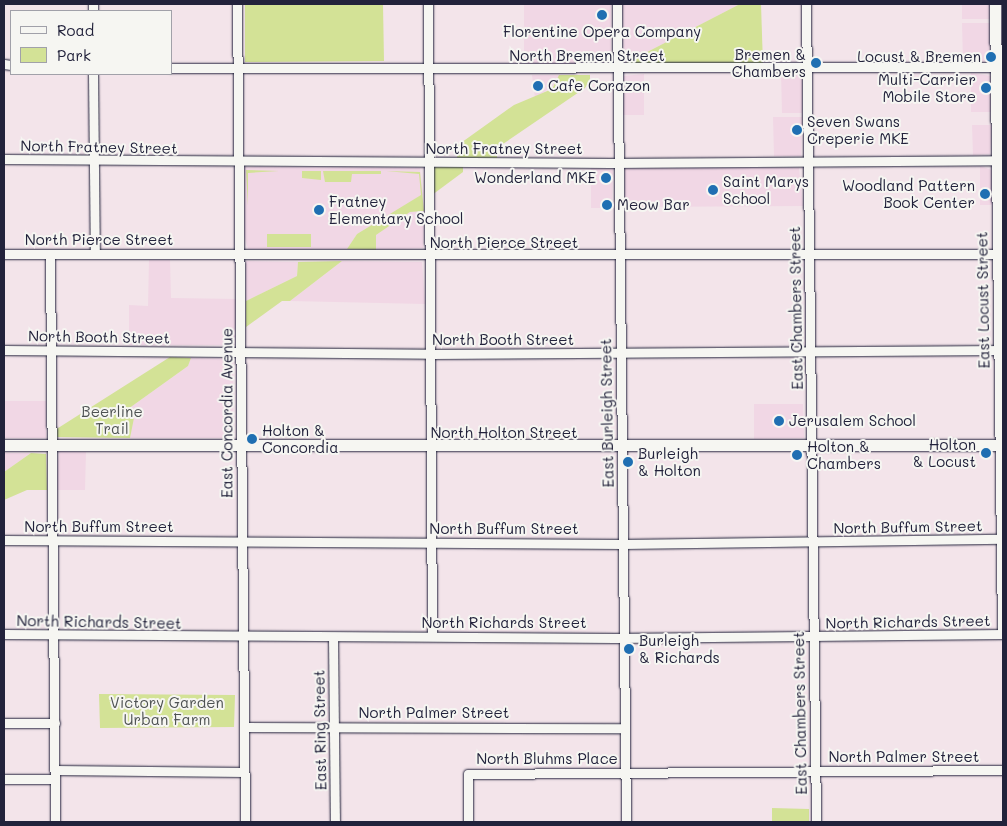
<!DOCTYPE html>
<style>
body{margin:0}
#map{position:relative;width:1007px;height:826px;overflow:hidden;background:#f3e4ea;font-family:Mali,sans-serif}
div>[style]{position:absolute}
.built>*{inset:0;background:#f1d7e5}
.green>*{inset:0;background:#d3e296}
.roads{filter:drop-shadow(0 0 1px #22223b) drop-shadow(0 0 1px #22223b)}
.minor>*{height:9px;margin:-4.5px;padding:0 4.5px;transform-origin:4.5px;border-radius:4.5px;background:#f6f6f2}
.major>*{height:11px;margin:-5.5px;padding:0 5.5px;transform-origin:5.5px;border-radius:5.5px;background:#f6f6f2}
.dots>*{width:14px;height:14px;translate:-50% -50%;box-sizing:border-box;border:2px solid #f6f6f2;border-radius:50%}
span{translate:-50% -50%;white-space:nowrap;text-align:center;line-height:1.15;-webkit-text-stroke:4px #f6f6f2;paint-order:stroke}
.poi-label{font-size:15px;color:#22223b}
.right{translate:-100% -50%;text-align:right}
.left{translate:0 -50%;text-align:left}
.street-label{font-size:15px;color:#22223b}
.park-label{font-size:15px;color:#4e5252}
.frame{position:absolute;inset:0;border:5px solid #22223b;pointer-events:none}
.legend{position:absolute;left:10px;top:10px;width:162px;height:65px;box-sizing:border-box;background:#f6f6f2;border:1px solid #a1a1a9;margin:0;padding:6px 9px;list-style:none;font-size:15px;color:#22223b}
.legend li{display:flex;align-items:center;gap:10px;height:25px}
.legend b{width:25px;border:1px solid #a1a1a9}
</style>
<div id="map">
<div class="built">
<i style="clip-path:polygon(524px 4px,611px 4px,611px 63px,524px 65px)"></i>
<i style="clip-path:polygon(622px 4px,740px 4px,624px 64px)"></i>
<i style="clip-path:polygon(962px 4px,991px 4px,991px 19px,962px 19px)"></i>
<i style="clip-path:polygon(962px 23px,991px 23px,989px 61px,963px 62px)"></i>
<i style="clip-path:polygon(781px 73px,802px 75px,802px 113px,782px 113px)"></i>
<i style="clip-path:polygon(971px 73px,991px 76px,991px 112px,971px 112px)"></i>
<i style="clip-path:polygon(644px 74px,644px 115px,623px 115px,624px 76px)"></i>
<i style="clip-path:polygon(532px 75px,559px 75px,559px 82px,535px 98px)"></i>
<i style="clip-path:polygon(773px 117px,802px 117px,801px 156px,774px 156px)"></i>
<i style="clip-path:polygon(972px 125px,992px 125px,990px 154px,973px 155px)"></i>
<i style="clip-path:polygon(980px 166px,992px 170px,992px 205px,980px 205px)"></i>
<i style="clip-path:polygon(244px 167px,420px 168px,423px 195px,357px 234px,347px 249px,248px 249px,243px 231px)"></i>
<i style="clip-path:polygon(625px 167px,799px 168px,803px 206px,624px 207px)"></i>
<i style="clip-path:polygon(591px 168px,613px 169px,612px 208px,591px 208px)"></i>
<i style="clip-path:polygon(424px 211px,423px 248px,376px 250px,376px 235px,410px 212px)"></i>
<i style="clip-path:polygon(149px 260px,170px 260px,171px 298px,238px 299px,234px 345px,129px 345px,129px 305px,148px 306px)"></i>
<i style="clip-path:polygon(246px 261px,298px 262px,297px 276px,246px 301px)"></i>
<i style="clip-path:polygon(342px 261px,422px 262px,425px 304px,290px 301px)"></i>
<i style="clip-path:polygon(191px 358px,233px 359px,233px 438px,130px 438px,133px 415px,128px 409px,188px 366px)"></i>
<i style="clip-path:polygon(4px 401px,46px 401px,46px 438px,4px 438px)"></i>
<i style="clip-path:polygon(754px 404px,803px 404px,804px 438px,754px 439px)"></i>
<i style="clip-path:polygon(59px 451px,86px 452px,85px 490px,56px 490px)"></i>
<i style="clip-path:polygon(4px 453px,31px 453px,4px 472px)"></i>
</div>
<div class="green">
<i style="clip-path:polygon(245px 4px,383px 4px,384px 61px,245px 62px)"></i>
<i style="clip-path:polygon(740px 4px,761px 4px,763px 65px,624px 64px)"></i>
<i style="clip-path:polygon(559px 75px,590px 75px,590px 80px,585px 88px,497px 148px,497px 159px,457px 158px,458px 145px,514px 105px,552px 89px)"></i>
<i style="clip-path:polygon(434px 167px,463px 167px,463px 172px,432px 195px)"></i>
<i style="clip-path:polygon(246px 170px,279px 171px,248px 173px,248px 206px)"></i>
<i style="clip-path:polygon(302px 171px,321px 171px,321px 180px,302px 178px)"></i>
<i style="clip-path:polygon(323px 171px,381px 171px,381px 174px,352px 174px,351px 182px,325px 182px)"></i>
<i style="clip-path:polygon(386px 171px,420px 172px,424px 211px,410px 212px,376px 235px,376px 250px,347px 249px,357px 234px,421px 195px,419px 174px)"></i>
<i style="clip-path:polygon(267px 234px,311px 234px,311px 247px,267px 247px)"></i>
<i style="clip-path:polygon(342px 261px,290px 301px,282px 301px,246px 327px,246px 301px,297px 276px,298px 262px)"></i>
<i style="clip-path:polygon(170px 357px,191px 358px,188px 366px,128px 409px,134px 418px,130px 438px,56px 437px,55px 430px)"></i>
<i style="clip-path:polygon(31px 453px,46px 454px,47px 490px,27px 490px,4px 500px,4px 472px)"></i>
<i style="clip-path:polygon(99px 694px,235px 695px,234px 727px,100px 728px)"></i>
<i style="clip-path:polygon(772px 808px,809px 809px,809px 822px,772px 822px)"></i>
</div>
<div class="roads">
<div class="minor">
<i style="left:93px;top:4px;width:7px;rotate:90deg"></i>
<i style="left:237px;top:4px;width:818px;rotate:89.44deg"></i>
<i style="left:428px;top:4px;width:632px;rotate:89.64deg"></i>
<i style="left:617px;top:4px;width:818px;rotate:89.37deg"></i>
<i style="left:806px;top:4px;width:818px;rotate:89.3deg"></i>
<i style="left:4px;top:64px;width:7px;rotate:8deg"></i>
<i style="left:171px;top:68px;width:832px;rotate:-0.07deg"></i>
<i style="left:93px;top:74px;width:180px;rotate:89.4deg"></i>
<i style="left:4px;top:159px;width:606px;rotate:0.38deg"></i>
<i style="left:610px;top:163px;width:393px;rotate:-0.4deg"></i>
<i style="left:4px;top:254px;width:999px"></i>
<i style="left:50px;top:254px;width:568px;rotate:89.5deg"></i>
<i style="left:4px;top:350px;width:427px;rotate:0.5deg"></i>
<i style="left:431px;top:354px;width:572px;rotate:-0.4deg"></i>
<i style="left:4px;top:540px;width:619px;rotate:0.37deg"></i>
<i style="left:623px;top:544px;width:380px;rotate:-0.8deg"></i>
<i style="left:4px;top:634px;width:611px;rotate:0.38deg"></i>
<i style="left:615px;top:638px;width:388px;rotate:-0.6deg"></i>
<i style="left:333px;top:637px;width:185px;rotate:89.4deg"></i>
<i style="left:4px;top:723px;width:51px"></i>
<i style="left:244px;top:727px;width:381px;rotate:0.2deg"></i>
<i style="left:55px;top:770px;width:189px;rotate:0.6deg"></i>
<i style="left:4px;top:779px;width:51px"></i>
<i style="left:468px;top:822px;width:48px;rotate:-90deg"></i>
<i style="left:468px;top:774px;width:535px;rotate:-0.43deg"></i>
</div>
<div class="major">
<i style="left:995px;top:4px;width:628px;rotate:89.27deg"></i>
<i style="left:4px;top:445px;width:999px"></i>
</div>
</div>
<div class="dots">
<i style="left:602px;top:15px;background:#1f6fb2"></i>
<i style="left:991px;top:57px;background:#1f6fb2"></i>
<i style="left:816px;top:63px;background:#1f6fb2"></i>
<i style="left:538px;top:86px;background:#1f6fb2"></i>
<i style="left:986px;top:88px;background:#1f6fb2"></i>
<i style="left:797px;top:130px;background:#1f6fb2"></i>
<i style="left:606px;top:178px;background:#1f6fb2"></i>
<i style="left:713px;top:190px;background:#1f6fb2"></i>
<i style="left:985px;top:194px;background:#1f6fb2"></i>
<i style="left:607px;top:205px;background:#1f6fb2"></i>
<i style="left:319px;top:210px;background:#1f6fb2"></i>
<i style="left:779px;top:421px;background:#1f6fb2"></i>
<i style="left:252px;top:439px;background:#1f6fb2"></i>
<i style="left:986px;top:453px;background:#1f6fb2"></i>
<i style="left:797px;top:455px;background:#1f6fb2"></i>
<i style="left:628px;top:462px;background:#1f6fb2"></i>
<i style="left:629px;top:649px;background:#1f6fb2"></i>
</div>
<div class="poi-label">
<span style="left:602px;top:32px">Florentine Opera Company</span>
<span class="right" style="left:806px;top:63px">Bremen &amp;<br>Chambers</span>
<span class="right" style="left:981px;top:57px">Locust &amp; Bremen</span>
<span class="right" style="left:976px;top:88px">Multi-Carrier<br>Mobile Store</span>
<span class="left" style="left:548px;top:86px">Cafe Corazon</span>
<span class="left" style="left:807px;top:130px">Seven Swans<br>Creperie MKE</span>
<span class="right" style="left:596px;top:178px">Wonderland MKE</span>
<span class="left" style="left:723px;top:190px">Saint Marys<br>School</span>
<span class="right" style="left:975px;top:194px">Woodland Pattern<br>Book Center</span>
<span class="left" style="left:329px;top:210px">Fratney<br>Elementary School</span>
<span class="left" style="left:617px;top:205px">Meow Bar</span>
<span class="left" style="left:789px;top:421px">Jerusalem School</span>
<span class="left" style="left:262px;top:439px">Holton &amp;<br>Concordia</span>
<span class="right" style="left:976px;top:453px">Holton<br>&amp; Locust</span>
<span class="left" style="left:807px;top:455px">Holton &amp;<br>Chambers</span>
<span class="left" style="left:638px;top:462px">Burleigh<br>&amp; Holton</span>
<span class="left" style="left:639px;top:649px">Burleigh<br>&amp; Richards</span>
</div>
<div class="street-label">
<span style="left:587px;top:56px">North Bremen Street</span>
<span style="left:99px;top:147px;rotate:1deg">North Fratney Street</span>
<span style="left:504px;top:149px">North Fratney Street</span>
<span style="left:99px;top:240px">North Pierce Street</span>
<span style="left:504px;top:243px">North Pierce Street</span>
<span style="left:983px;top:300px;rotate:-91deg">East Locust Street</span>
<span style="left:796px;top:308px;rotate:-91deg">East Chambers Street</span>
<span style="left:99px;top:337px;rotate:1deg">North Booth Street</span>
<span style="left:503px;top:340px">North Booth Street</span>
<span style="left:227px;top:413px;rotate:-90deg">East Concordia Avenue</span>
<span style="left:607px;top:413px;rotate:-91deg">East Burleigh Street</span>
<span style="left:504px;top:433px">North Holton Street</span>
<span style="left:99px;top:527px">North Buffum Street</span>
<span style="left:908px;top:527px;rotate:-1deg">North Buffum Street</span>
<span style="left:504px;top:529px">North Buffum Street</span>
<span style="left:99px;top:622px;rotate:1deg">North Richards Street</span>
<span style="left:908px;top:622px;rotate:-1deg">North Richards Street</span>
<span style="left:504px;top:623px">North Richards Street</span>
<span style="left:434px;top:713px">North Palmer Street</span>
<span style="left:800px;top:713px;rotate:-91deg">East Chambers Street</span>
<span style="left:320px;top:730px;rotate:-91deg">East Ring Street</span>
<span style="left:904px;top:757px">North Palmer Street</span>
<span style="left:547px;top:759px">North Bluhms Place</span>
</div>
<div class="park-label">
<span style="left:112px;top:420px">Beerline<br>Trail</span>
<span style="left:167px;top:711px">Victory Garden<br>Urban Farm</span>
</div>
<div class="frame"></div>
<ul class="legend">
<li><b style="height:6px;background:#f6f6f2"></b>Road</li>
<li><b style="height:14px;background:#d3e296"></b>Park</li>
</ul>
</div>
